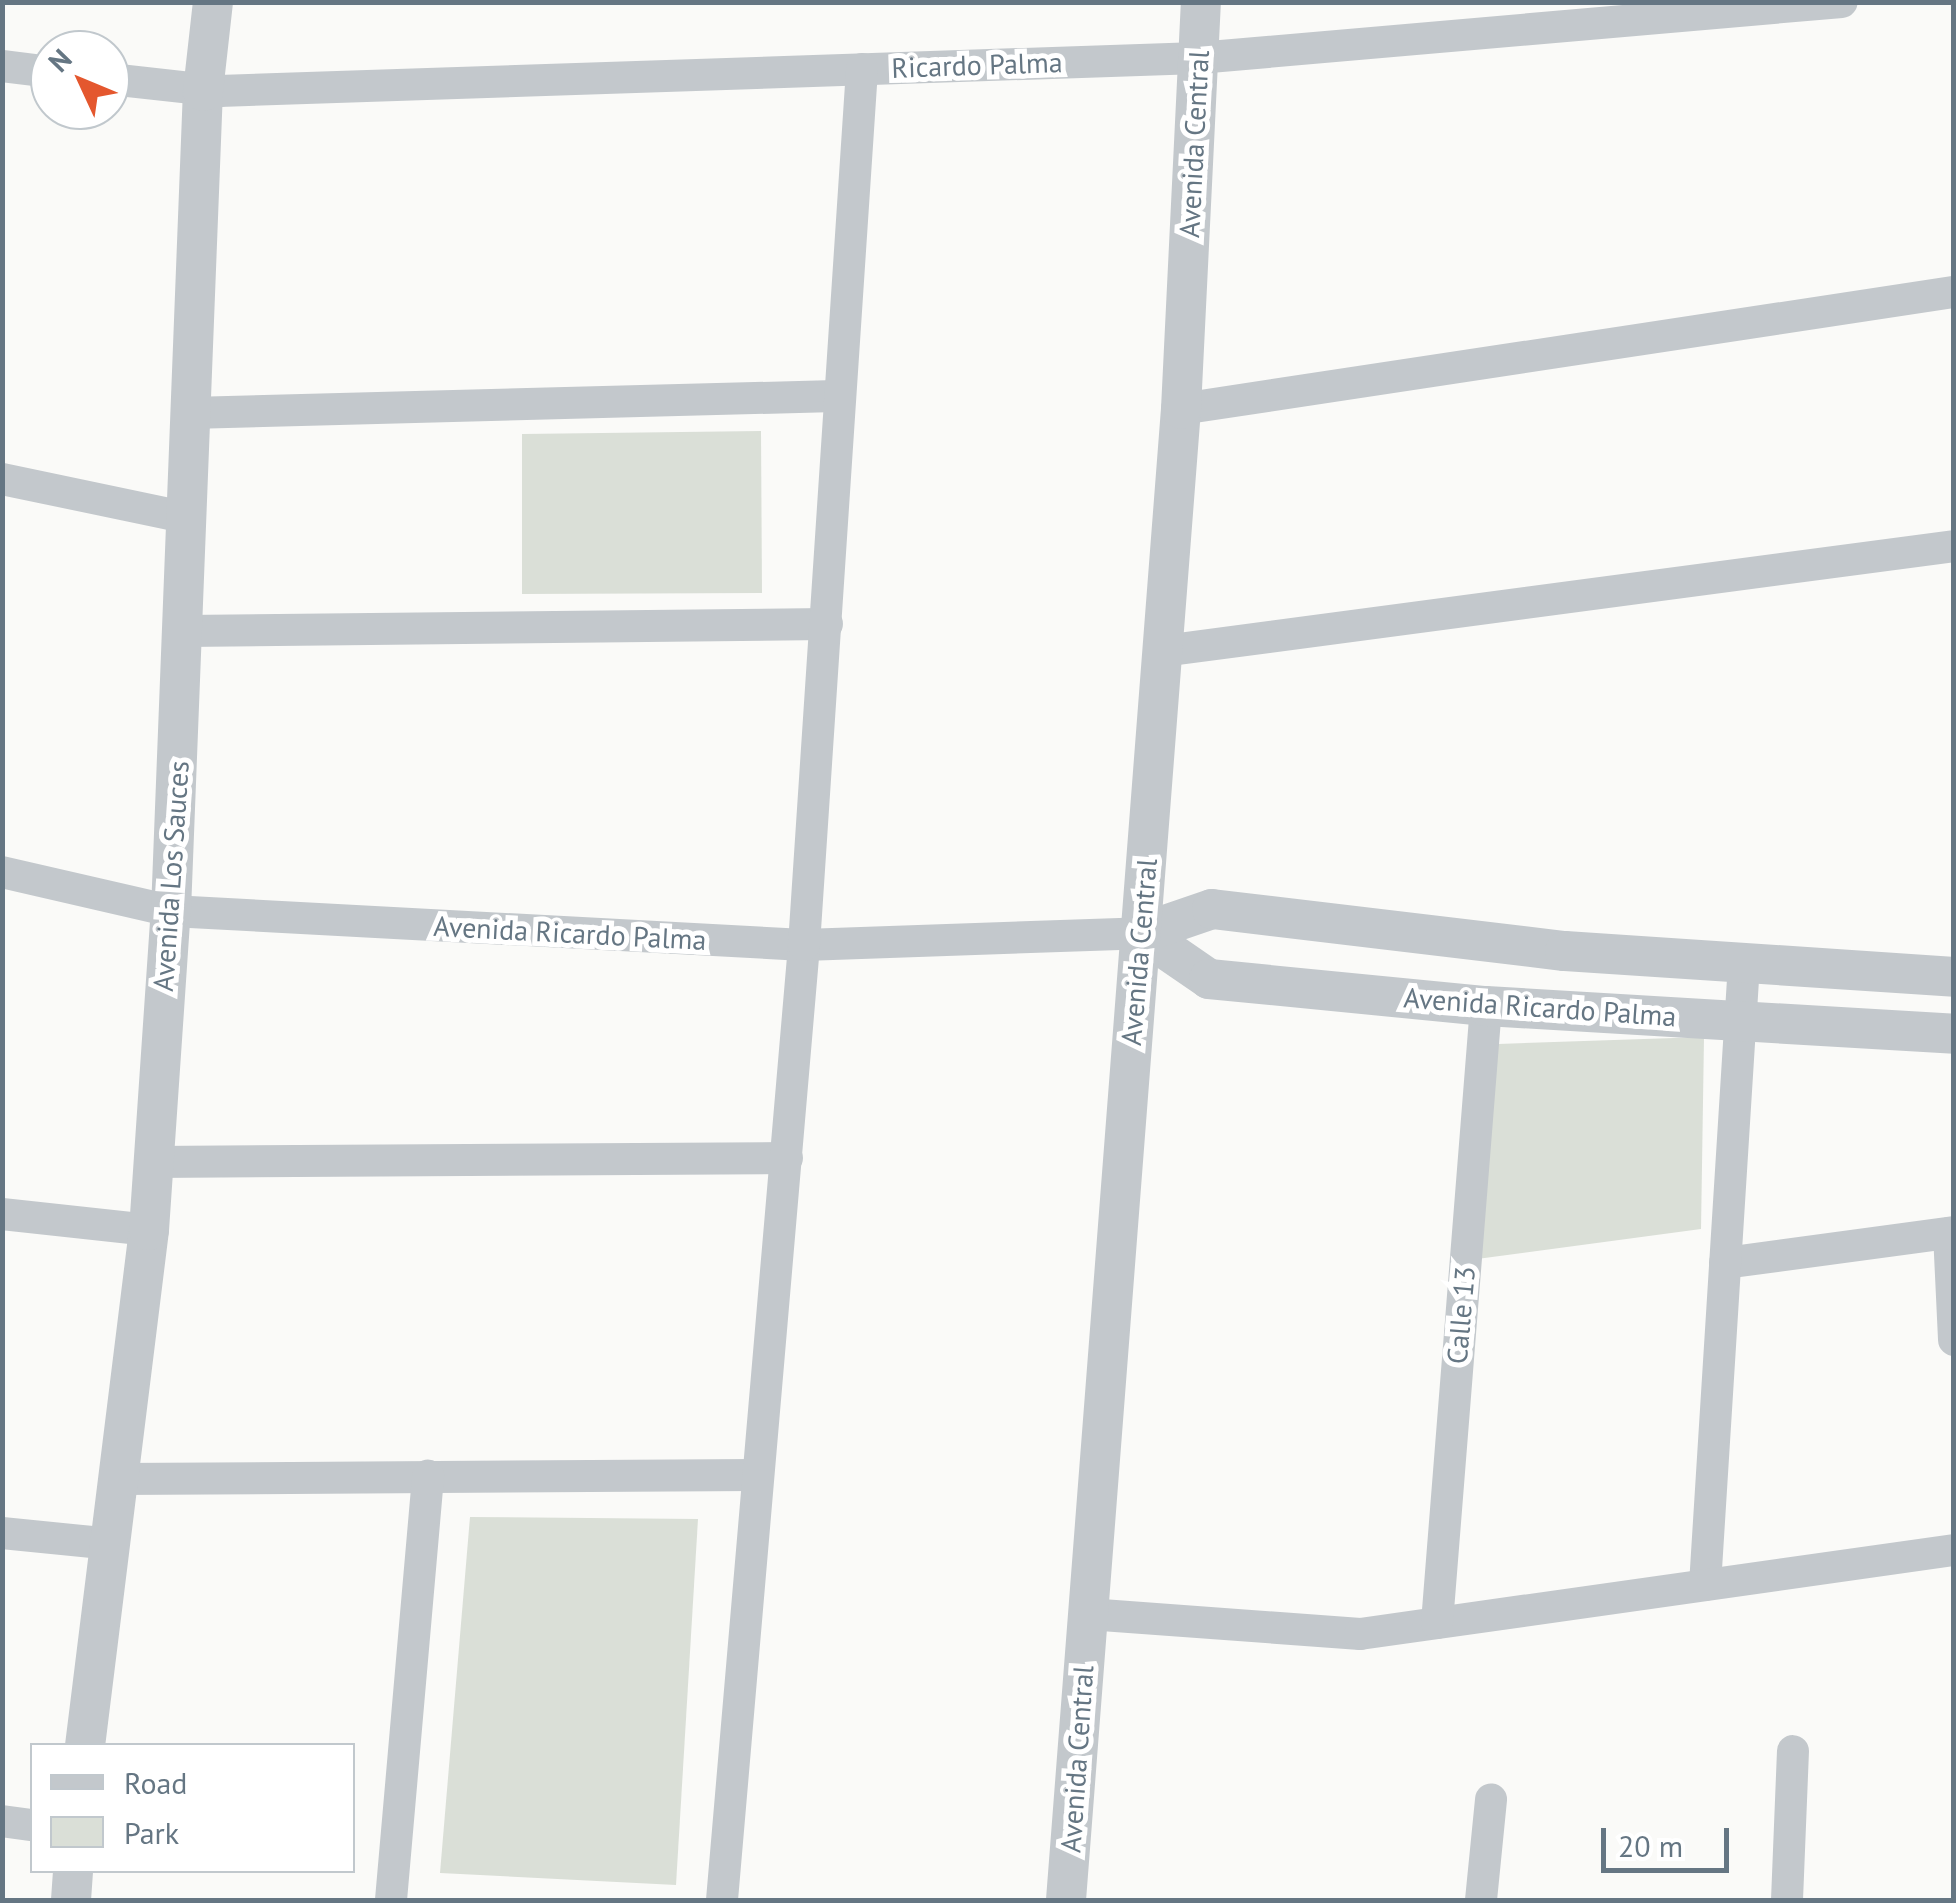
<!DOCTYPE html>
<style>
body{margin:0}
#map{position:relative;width:1956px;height:1903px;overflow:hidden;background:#fafaf8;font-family:"PT Sans",sans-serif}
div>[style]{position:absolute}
.green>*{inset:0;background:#dadfd7}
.minor>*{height:32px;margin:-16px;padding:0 16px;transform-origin:16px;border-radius:16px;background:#c3c8cc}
.tertiary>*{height:40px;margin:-20px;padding:0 20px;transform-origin:20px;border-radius:20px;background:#c3c8cc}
span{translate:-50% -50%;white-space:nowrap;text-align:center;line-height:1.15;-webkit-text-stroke:10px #fff;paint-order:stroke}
.street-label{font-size:28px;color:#657683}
.frame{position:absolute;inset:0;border:5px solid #657683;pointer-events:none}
.legend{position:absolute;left:30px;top:1743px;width:325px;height:130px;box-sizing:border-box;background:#fff;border:2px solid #c1c8cd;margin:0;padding:12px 18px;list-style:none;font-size:30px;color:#657683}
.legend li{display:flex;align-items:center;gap:20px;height:50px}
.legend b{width:50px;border:2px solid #c1c8cd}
.north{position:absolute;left:30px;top:30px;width:100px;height:100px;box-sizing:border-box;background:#fff;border:2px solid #c1c8cd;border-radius:50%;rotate:314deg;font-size:28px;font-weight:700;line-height:40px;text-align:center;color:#657683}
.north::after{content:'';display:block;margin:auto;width:35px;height:45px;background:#e4572e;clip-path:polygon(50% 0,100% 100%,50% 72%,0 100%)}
.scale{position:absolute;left:1601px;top:1828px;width:128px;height:45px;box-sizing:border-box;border:5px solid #657683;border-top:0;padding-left:12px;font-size:30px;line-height:35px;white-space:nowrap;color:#657683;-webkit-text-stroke:8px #fff;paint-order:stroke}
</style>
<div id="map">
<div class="green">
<i style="clip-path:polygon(761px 431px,762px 593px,522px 594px,522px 434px)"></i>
<i style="clip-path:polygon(1704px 1037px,1701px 1229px,1477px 1259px,1498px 1044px)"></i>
<i style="clip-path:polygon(470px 1517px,698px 1519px,676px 1885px,440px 1873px)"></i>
</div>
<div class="minor">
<i style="left:2px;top:66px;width:48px;rotate:7.1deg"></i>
<i style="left:110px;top:79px;width:110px;rotate:6.3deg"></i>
<i style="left:219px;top:91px;width:980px;rotate:-1.93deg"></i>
<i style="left:1198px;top:58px;width:646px;rotate:-4.97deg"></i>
<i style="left:1181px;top:409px;width:782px;rotate:-8.61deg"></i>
<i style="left:190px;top:413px;width:646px;rotate:-1.51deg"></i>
<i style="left:2px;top:479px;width:191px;rotate:11.8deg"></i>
<i style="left:185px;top:631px;width:642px;rotate:-0.62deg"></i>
<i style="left:1163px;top:651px;width:798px;rotate:-7.56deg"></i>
<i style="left:2px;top:872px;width:173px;rotate:13deg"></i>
<i style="left:171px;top:911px;width:634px;rotate:3.07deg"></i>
<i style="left:804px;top:945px;width:338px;rotate:-2deg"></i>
<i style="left:153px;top:1162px;width:634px;rotate:-0.36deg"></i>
<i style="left:2px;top:1214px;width:148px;rotate:6.2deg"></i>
<i style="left:1949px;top:1233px;width:107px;rotate:87.3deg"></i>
<i style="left:1725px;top:1263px;width:231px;rotate:-7.7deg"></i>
<i style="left:118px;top:1479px;width:637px;rotate:-0.36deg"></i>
<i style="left:2px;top:1533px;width:111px;rotate:5.7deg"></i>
<i style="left:1705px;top:1585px;width:623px;rotate:-86.41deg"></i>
<i style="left:1088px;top:1614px;width:273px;rotate:4.2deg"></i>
<i style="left:1360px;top:1634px;width:600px;rotate:-8.05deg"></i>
<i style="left:1437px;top:1623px;width:619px;rotate:-85.46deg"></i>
<i style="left:2px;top:1821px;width:30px;rotate:8deg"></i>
<i style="left:391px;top:1900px;width:426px;rotate:-85deg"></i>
<i style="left:722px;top:1900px;width:959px;rotate:-85.09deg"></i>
<i style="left:804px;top:945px;width:878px;rotate:-86.21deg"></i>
<i style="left:1481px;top:1900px;width:101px;rotate:-84.3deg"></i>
<i style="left:1787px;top:1900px;width:149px;rotate:-87.7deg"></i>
</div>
<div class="tertiary">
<i style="left:1142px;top:933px;width:81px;rotate:34.5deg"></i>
<i style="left:1209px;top:979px;width:278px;rotate:5.6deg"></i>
<i style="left:1486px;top:1006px;width:469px;rotate:3.4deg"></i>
<i style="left:1142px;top:933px;width:74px;rotate:-18.9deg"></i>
<i style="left:1212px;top:909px;width:355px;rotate:6.8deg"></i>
<i style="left:1565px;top:951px;width:390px;rotate:3.8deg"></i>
<i style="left:85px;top:1746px;width:520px;rotate:-82.93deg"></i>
<i style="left:149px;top:1230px;width:320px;rotate:-86.1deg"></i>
<i style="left:171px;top:911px;width:821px;rotate:-87.77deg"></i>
<i style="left:203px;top:91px;width:90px;rotate:-83.6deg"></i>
<i style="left:71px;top:1900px;width:30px;rotate:-86deg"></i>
<i style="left:1066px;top:1900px;width:1495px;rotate:-85.59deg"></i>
<i style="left:1181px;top:409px;width:407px;rotate:-87.2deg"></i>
</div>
<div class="street-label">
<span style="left:977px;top:65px;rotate:-2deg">Ricardo Palma</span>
<span style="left:1194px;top:144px;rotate:-87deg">Avenida Central</span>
<span style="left:171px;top:876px;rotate:-86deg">Avenida Los Sauces</span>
<span style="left:570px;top:933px;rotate:3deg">Avenida Ricardo Palma</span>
<span style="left:1139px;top:952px;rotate:-85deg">Avenida Central</span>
<span style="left:1540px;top:1007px;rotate:4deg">Avenida Ricardo Palma</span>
<span style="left:1461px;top:1315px;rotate:-85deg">Calle 13</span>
<span style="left:1077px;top:1759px;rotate:-86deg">Avenida Central</span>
</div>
<div class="frame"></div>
<ul class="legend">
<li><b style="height:12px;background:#c3c8cc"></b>Road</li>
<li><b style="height:28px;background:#dadfd7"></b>Park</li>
</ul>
<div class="north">N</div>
<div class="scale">20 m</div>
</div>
